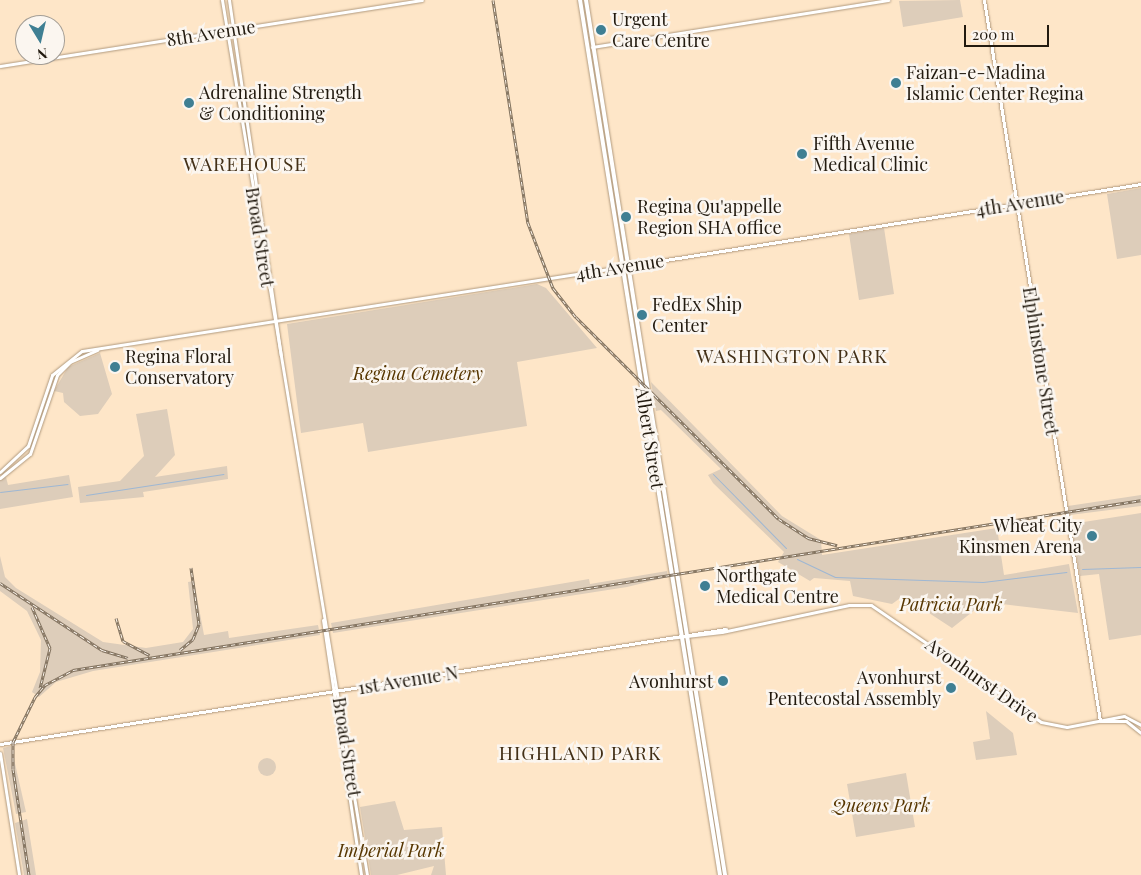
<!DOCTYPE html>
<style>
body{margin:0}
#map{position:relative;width:1141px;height:875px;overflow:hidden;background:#fee6c8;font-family:"Playfair Display",serif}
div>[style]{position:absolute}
.green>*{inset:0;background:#ddcdba}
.round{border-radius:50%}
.stream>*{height:1px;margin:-0.5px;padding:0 0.5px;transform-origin:0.5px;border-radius:0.5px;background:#9eb7d3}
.roads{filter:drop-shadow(0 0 1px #b19a7e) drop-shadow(0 0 1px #b19a7e)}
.tertiary>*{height:3px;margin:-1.5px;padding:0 1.5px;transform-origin:1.5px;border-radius:1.5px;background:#fff}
.secondary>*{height:3px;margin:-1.5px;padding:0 1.5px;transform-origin:1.5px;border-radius:1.5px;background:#fff}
.primary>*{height:4px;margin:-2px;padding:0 2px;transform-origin:2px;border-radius:2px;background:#fff}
.rail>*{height:3px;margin-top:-1.5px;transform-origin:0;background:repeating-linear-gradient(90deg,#fbf6f0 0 4px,#80715e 0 8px);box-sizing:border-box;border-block:1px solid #80715e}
.dots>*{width:14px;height:14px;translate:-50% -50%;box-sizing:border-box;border:2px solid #fbf6f0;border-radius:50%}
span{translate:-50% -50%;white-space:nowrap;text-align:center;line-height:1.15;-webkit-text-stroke:5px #fbf6f0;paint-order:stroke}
.poi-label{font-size:18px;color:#221a0f}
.left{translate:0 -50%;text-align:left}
.right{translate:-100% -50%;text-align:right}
.street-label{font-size:18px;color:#221a0f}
.park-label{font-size:18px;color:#573600;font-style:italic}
.neighbourhood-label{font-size:19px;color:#433017;letter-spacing:1px}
.north{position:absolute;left:15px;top:15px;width:50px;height:50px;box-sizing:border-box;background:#fbf6f0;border:1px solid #a49e96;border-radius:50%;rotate:171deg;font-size:14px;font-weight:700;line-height:20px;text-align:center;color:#221a0f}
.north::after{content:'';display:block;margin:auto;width:18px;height:22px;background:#3f7f93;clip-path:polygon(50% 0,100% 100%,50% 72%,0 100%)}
.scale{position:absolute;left:964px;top:25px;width:85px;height:22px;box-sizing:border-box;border:2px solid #221a0f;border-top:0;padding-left:6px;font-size:15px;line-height:18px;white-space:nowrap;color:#221a0f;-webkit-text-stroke:4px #fbf6f0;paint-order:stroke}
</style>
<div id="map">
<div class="green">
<i style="clip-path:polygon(960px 0,963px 17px,903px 27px,899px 1px)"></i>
<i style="clip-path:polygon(1141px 188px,1141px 255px,1117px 259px,1107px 194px)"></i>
<i style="clip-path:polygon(884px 228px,894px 294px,859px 300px,849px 234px)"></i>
<i style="clip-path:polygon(537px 284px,546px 288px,597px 348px,517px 362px,527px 426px,368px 452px,363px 423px,301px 433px,287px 324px)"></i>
<i style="clip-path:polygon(100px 353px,112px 394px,98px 414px,80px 416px,64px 402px,63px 393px,54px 391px,68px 367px)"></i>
<i style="clip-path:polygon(651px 382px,782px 516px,821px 540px,822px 555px,997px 528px,1004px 575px,1069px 564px,1078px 613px,1002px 604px,976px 609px,952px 628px,903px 596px,892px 604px,853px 596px,850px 581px,814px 578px,810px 581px,778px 562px,784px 552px,713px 483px,708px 475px,721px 469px,661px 410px,656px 411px)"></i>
<i style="clip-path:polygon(167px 409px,175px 455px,155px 477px,227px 466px,228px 479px,143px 492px,144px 497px,80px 503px,78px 487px,120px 481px,144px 456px,136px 414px)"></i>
<i style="clip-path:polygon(69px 475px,73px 497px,0 509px,0 480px,6px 477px,8px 485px)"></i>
<i style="clip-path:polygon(1141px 495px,1141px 506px,1070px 515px,1068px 506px)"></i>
<i style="clip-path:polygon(1141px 513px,1141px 635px,1109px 640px,1099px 574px,1080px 576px,1071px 524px)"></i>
<i style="clip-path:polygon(0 556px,5px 577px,16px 588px,103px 642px,146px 648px,183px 642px,193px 629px,188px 582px,194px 581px,204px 635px,228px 631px,229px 638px,318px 625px,320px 635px,93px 671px,56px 682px,39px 697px,32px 692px,40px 672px,41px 640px,27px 611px,0 591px)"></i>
<i style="clip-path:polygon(667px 571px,668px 577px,627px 587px,333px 633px,331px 623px,589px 579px,590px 584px)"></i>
<i style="clip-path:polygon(986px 711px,1013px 733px,1017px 755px,976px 760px,973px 742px,990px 739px)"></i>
<i style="clip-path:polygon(11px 746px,26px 812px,16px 814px,3px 748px)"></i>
<i class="round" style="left:258px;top:758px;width:18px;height:18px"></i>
<i style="clip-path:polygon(906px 773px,915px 827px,856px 837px,847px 784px)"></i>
<i style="clip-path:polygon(395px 801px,404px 830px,442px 827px,446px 875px,431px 875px,434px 866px,397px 875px,371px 875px,360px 807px)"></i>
<i style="clip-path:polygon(27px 819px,36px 875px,24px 875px,15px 823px)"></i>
</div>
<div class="stream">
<i style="left:713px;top:474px;width:104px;rotate:45.4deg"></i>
<i style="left:0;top:492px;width:68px;rotate:-6.7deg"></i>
<i style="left:86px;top:495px;width:139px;rotate:-8.7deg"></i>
<i style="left:797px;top:559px;width:42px;rotate:25.3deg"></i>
<i style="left:835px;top:577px;width:148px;rotate:1.9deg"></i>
<i style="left:983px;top:582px;width:84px;rotate:-6.9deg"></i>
<i style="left:1082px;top:569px;width:59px;rotate:-1.9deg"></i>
</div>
<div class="roads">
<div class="tertiary">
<i style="left:984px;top:0;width:730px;rotate:80.86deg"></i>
<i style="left:592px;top:47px;width:300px;rotate:-9deg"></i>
<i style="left:0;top:66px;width:427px;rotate:-8.9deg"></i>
<i style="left:628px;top:266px;width:520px;rotate:-9.08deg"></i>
<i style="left:669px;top:638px;width:53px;rotate:-6.5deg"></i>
<i style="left:722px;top:632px;width:130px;rotate:-12deg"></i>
<i style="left:849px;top:605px;width:22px"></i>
<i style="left:871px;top:605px;width:206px;rotate:34.5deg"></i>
<i style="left:1041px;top:722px;width:26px;rotate:11deg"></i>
<i style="left:1067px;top:727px;width:58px;rotate:-10.9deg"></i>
<i style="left:1124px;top:716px;width:19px;rotate:28deg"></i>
<i style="left:1101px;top:721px;width:25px"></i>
<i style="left:1126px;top:721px;width:19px;rotate:39deg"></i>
<i style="left:0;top:744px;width:735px;rotate:-9deg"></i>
</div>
<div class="secondary">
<i style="left:222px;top:0;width:887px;rotate:80.59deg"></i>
<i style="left:229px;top:0;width:359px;rotate:81.7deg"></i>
<i style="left:0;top:472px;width:38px;rotate:-43deg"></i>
<i style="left:28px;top:446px;width:75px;rotate:-71.3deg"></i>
<i style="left:52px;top:375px;width:38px;rotate:-39deg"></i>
<i style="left:82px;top:351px;width:553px;rotate:-8.85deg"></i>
<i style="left:0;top:478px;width:38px;rotate:-39deg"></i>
<i style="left:30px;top:454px;width:83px;rotate:-71.1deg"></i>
<i style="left:57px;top:375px;width:18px;rotate:-45deg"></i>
<i style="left:70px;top:362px;width:30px;rotate:-24deg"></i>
<i style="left:323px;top:620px;width:258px;rotate:81.5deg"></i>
<i style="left:0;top:753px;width:123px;rotate:81.1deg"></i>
</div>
<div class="primary">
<i style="left:580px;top:0;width:886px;rotate:80.91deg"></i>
<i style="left:586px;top:0;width:886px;rotate:80.97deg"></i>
</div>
</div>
<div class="rail">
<i style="left:493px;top:0;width:226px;rotate:81.1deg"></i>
<i style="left:528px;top:223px;width:70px;rotate:69deg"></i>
<i style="left:553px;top:288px;width:37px;rotate:52deg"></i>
<i style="left:576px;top:317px;width:286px;rotate:44.9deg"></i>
<i style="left:779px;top:519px;width:35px;rotate:33deg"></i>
<i style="left:808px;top:538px;width:30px;rotate:14deg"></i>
<i style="left:0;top:583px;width:122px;rotate:33.3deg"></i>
<i style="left:102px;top:650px;width:27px;rotate:17deg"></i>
<i style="left:32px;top:607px;width:45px;rotate:66.3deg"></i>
<i style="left:50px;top:648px;width:41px;rotate:104deg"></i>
<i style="left:116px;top:618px;width:24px;rotate:73deg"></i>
<i style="left:123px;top:641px;width:30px;rotate:28deg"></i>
<i style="left:180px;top:650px;width:17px;rotate:-40deg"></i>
<i style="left:193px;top:639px;width:16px;rotate:-68deg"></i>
<i style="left:199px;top:624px;width:57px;rotate:-98.1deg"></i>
<i style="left:29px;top:875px;width:107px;rotate:-98.6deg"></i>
<i style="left:13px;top:769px;width:27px;rotate:-90deg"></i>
<i style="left:13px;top:742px;width:50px;rotate:-63.9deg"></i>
<i style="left:35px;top:697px;width:16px;rotate:-50deg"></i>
<i style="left:45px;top:685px;width:32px;rotate:-28deg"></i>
<i style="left:73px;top:670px;width:1081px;rotate:-9.04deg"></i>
</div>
<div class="dots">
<i style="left:601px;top:30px;background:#3f7f93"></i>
<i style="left:896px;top:83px;background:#3f7f93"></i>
<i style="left:189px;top:103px;background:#3f7f93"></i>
<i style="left:802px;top:154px;background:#3f7f93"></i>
<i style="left:626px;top:217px;background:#3f7f93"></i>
<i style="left:642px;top:315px;background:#3f7f93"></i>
<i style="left:115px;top:367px;background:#3f7f93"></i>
<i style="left:1092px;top:536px;background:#3f7f93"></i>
<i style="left:705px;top:586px;background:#3f7f93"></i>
<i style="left:723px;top:681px;background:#3f7f93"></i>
<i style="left:951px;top:688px;background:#3f7f93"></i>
</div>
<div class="poi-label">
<span class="left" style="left:612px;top:30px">Urgent<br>Care Centre</span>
<span class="left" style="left:906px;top:83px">Faizan-e-Madina<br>Islamic Center Regina</span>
<span class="left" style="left:199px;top:103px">Adrenaline Strength<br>&amp; Conditioning</span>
<span class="left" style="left:813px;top:154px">Fifth Avenue<br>Medical Clinic</span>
<span class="left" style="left:637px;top:217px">Regina Qu'appelle<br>Region SHA office</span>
<span class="left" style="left:652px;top:315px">FedEx Ship<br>Center</span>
<span class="left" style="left:125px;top:367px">Regina Floral<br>Conservatory</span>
<span class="right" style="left:1082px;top:536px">Wheat City<br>Kinsmen Arena</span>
<span class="left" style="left:716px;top:586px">Northgate<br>Medical Centre</span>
<span class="right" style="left:941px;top:688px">Avonhurst<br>Pentecostal Assembly</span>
<span class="right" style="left:713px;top:681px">Avonhurst</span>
</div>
<div class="street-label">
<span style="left:211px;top:33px;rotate:-9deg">8th Avenue</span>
<span style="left:1020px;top:203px;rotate:-9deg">4th Avenue</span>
<span style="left:260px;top:237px;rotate:81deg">Broad Street</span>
<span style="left:620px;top:267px;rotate:-9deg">4th Avenue</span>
<span style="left:1041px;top:361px;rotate:81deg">Elphinstone Street</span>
<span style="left:650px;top:438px;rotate:81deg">Albert Street</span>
<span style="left:408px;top:680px;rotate:-9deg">1st Avenue N</span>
<span style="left:982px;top:680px;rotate:35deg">Avonhurst Drive</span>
<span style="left:347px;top:747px;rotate:81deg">Broad Street</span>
</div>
<div class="park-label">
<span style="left:418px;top:373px">Regina Cemetery</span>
<span style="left:951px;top:604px">Patricia Park</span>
<span style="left:881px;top:805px">Queens Park</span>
<span style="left:391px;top:850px">Imperial Park</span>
</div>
<div class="neighbourhood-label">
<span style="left:245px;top:164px">WAREHOUSE</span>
<span style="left:792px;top:356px">WASHINGTON PARK</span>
<span style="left:580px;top:753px">HIGHLAND PARK</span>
</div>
<div class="north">N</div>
<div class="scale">200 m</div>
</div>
